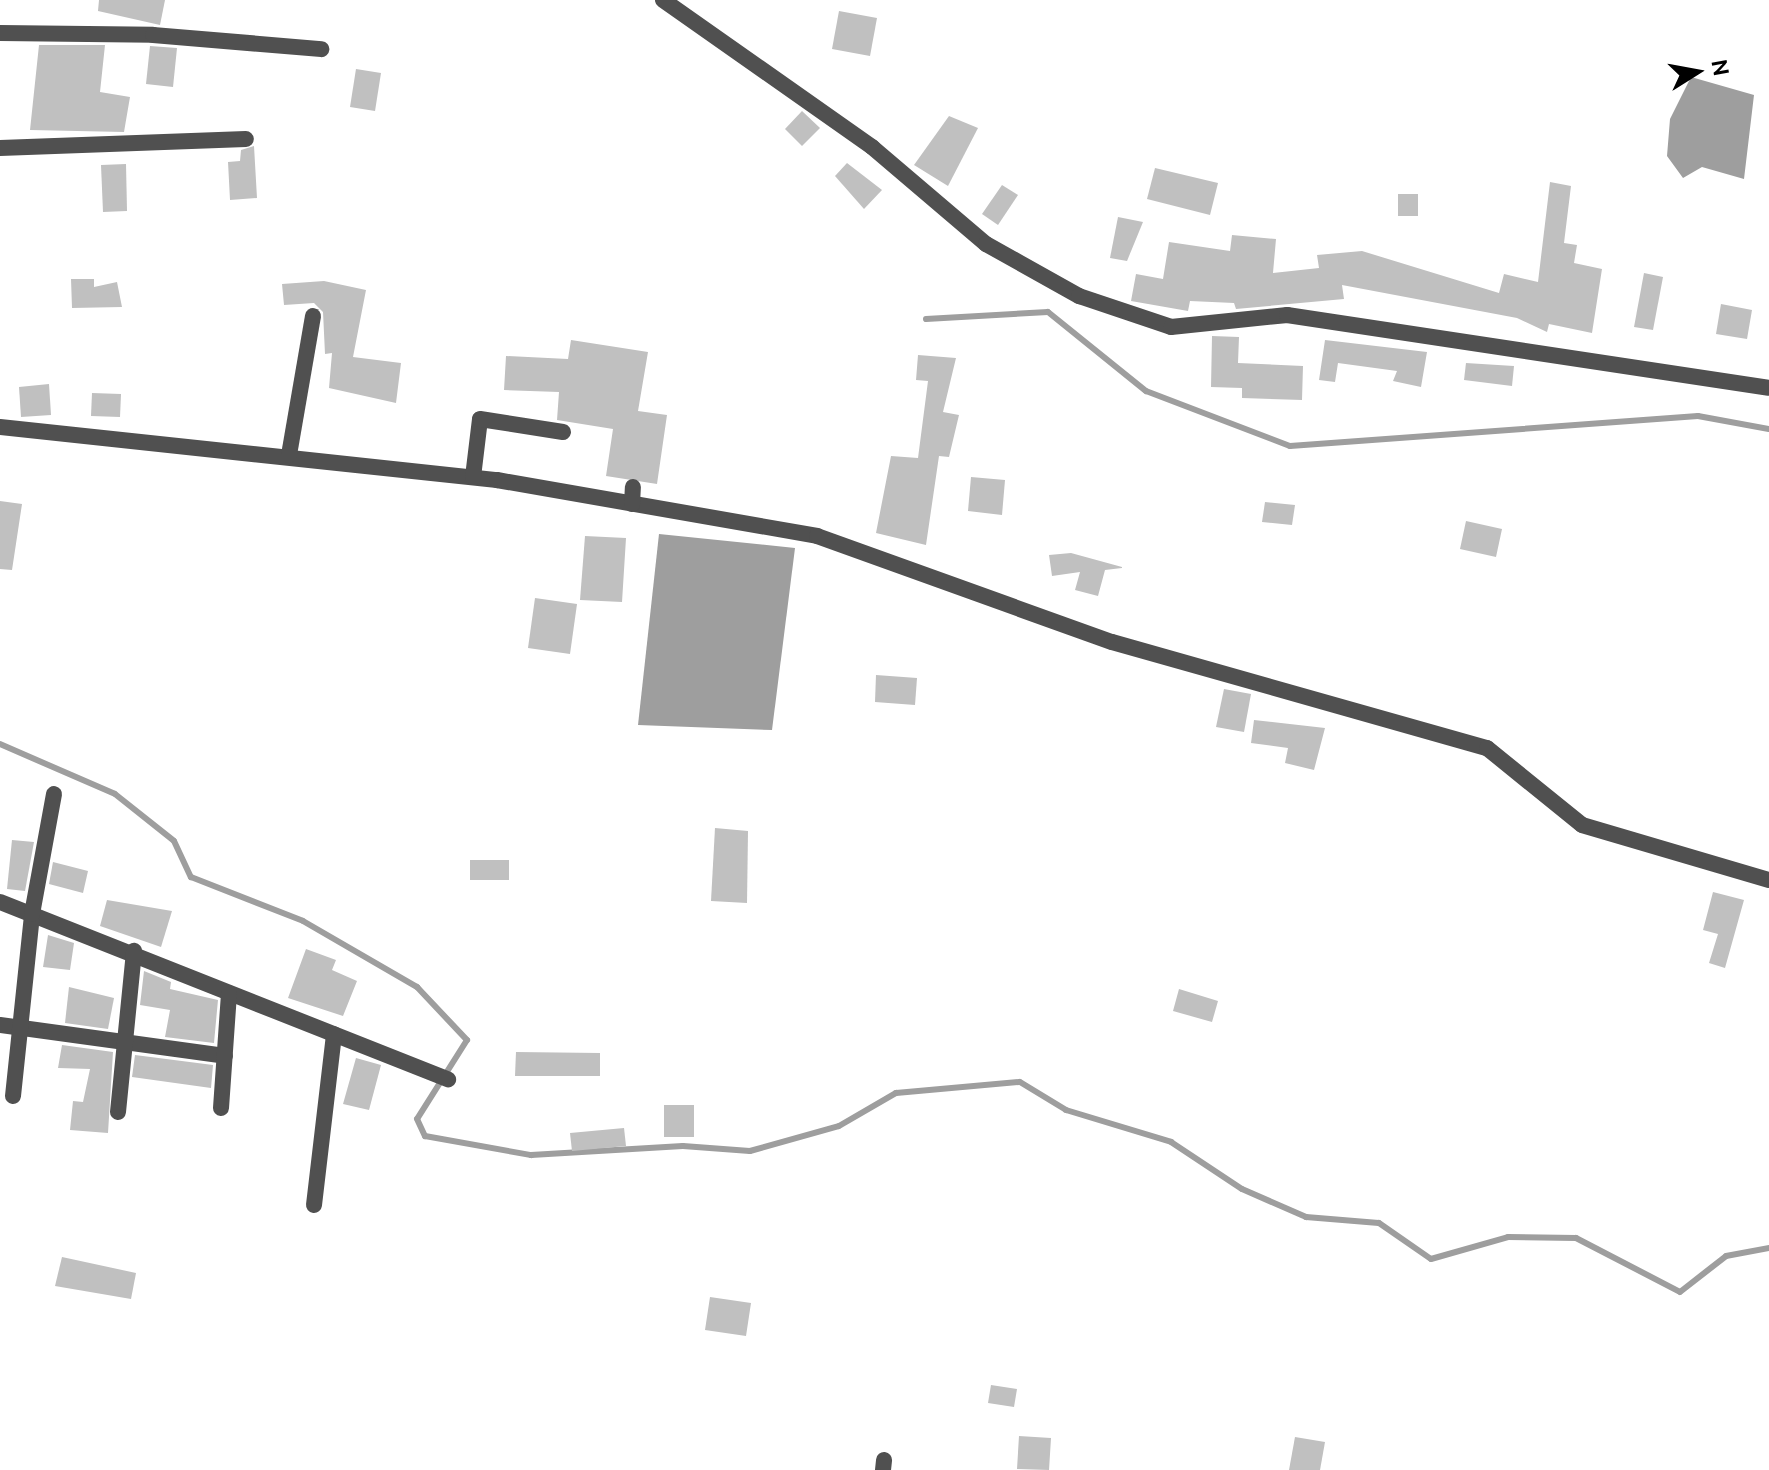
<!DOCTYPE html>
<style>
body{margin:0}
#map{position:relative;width:1769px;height:1470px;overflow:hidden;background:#fff;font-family:Ubuntu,sans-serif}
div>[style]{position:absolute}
.water>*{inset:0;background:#9e9e9e}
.stream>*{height:6px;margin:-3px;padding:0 3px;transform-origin:3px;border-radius:3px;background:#9e9e9e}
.building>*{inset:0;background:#c0c0c0}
.street>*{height:16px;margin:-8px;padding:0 8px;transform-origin:8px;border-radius:8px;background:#505050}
span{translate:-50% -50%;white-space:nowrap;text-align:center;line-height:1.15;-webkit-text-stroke:8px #fff;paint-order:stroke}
.north{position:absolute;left:1657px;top:32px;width:80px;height:80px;-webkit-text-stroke:6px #fff;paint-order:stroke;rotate:79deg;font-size:22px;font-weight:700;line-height:32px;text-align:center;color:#000}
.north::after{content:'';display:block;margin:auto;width:28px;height:36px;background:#000;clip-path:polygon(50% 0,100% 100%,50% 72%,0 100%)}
</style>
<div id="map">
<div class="water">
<i style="clip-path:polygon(1691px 77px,1754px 95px,1744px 179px,1702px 167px,1683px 178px,1667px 156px,1670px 119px)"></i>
<i style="clip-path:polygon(659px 534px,795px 548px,772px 730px,638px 725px)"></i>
</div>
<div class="stream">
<i style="left:926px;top:319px;width:122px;rotate:-3.3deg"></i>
<i style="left:1048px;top:312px;width:126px;rotate:38.9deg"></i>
<i style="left:1146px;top:391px;width:154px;rotate:20.9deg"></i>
<i style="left:1290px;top:446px;width:409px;rotate:-4.2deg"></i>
<i style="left:1698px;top:416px;width:72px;rotate:10.4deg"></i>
<i style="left:0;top:744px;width:125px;rotate:23.5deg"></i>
<i style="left:115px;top:794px;width:75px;rotate:38.5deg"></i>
<i style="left:174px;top:841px;width:40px;rotate:65deg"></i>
<i style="left:191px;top:877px;width:120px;rotate:21.4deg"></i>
<i style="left:303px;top:921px;width:132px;rotate:30.1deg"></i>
<i style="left:417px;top:987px;width:73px;rotate:46.7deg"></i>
<i style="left:467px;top:1040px;width:93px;rotate:122.3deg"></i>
<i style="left:417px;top:1119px;width:19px;rotate:65deg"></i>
<i style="left:425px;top:1136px;width:108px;rotate:10.2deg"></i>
<i style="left:531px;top:1155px;width:152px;rotate:-3.4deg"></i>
<i style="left:683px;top:1146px;width:67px;rotate:4.3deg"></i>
<i style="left:750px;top:1151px;width:92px;rotate:-15.7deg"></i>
<i style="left:839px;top:1126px;width:66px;rotate:-30.1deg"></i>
<i style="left:896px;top:1093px;width:124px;rotate:-5.1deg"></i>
<i style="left:1020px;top:1082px;width:54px;rotate:31.3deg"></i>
<i style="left:1066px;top:1110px;width:110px;rotate:16.9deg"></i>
<i style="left:1171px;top:1142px;width:85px;rotate:33.5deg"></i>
<i style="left:1242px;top:1189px;width:70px;rotate:23.6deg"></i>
<i style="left:1306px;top:1217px;width:73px;rotate:4.7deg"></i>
<i style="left:1379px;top:1223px;width:63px;rotate:34.7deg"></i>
<i style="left:1431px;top:1259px;width:80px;rotate:-15.9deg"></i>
<i style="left:1508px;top:1237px;width:68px;rotate:0.8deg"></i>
<i style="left:1576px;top:1238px;width:117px;rotate:27.4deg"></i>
<i style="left:1680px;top:1292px;width:58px;rotate:-38deg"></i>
<i style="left:1726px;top:1256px;width:44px;rotate:-10.5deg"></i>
</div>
<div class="building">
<i style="clip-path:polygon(99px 0,165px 0,160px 25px,98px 11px)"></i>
<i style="clip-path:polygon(839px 11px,877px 18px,870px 56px,832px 49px)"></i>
<i style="clip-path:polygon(39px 45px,105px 45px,100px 92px,130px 97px,124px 132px,30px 130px)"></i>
<i style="clip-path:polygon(150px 46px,177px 48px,173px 87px,146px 84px)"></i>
<i style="clip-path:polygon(356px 69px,381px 73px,375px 111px,350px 107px)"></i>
<i style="clip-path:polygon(802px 111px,820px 128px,802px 146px,785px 129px)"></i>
<i style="clip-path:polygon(949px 116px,978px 128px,948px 186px,914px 165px)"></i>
<i style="clip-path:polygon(254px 146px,257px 198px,230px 200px,228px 162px,240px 161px,241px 150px)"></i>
<i style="clip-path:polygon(847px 163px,882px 190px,864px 209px,835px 176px)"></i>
<i style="clip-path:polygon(126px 164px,127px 211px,103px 212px,101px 165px)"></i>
<i style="clip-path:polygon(1155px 168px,1218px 183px,1210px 215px,1147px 199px)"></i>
<i style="clip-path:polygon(1550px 182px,1571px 186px,1564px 243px,1577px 245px,1574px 263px,1602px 269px,1592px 333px,1549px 324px,1547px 332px,1517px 318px,1342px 285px,1344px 299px,1236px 309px,1234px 303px,1190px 301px,1188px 311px,1131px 301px,1136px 274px,1163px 279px,1169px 242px,1230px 251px,1232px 235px,1276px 239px,1273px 273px,1319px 268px,1317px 255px,1362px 251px,1499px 293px,1504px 274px,1538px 282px)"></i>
<i style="clip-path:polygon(1002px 185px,1018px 195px,998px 225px,982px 214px)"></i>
<i style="clip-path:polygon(1398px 194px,1418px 194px,1418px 216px,1398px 216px)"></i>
<i style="clip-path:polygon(1118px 217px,1143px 222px,1127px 261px,1110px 258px)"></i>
<i style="clip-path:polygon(1644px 273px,1663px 277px,1653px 330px,1634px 327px)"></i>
<i style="clip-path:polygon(71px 279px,94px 279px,94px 287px,117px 282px,122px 307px,72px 308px)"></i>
<i style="clip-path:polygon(324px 281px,366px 290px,353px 357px,401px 363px,396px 403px,329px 388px,332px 353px,325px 354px,323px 312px,314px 303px,284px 305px,282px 284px)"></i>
<i style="clip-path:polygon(1721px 304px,1752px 310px,1747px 339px,1716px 334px)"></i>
<i style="clip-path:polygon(1212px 336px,1239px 337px,1238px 363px,1303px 366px,1302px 400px,1242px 398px,1242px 388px,1211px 387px)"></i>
<i style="clip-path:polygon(571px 340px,648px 352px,638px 411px,667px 415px,657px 484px,606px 476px,613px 429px,557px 420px,559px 392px,504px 390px,506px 356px,568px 359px)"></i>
<i style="clip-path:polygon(1325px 340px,1427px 352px,1421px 387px,1393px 381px,1397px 371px,1338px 363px,1335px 382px,1319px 380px)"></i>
<i style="clip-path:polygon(918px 355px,956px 358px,943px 412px,959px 415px,949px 457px,939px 456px,926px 545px,876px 533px,891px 456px,918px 458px,928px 381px,916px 380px)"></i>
<i style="clip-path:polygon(1466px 363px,1514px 366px,1512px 386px,1464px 380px)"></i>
<i style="clip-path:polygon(49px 384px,51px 415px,21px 417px,19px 387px)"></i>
<i style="clip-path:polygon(92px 393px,121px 394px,120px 417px,91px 416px)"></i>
<i style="clip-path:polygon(971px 477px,1005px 480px,1002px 515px,968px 511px)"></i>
<i style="clip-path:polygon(0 501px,22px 504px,12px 570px,0 569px)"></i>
<i style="clip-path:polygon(1265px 502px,1295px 505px,1292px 525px,1262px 522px)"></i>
<i style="clip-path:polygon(1466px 521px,1502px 529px,1496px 557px,1460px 549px)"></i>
<i style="clip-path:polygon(585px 536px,626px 538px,622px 602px,580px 600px)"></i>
<i style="clip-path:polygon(1071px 553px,1122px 567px,1122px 568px,1105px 570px,1098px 596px,1075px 590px,1080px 572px,1052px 576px,1049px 555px)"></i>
<i style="clip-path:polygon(535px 598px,577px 604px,570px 654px,528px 648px)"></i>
<i style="clip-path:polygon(876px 675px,917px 678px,915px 705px,875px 702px)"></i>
<i style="clip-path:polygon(1224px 689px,1251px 694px,1244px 732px,1216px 727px)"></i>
<i style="clip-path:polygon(1254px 720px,1325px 728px,1314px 770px,1285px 763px,1288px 748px,1251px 743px)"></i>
<i style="clip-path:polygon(715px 828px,748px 831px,747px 903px,711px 901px)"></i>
<i style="clip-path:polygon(12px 840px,34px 842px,25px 891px,7px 889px)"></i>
<i style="clip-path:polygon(470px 860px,509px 860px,509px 880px,470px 880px)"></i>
<i style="clip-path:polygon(53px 862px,88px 871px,83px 893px,49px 884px)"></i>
<i style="clip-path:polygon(1713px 892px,1744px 900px,1725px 968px,1709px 963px,1718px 934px,1703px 930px)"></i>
<i style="clip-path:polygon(107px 900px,172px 911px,161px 947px,100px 926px)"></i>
<i style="clip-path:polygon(48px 935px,74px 943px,70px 970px,43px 967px)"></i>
<i style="clip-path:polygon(306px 949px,336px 960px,332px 970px,357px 981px,343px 1016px,288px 998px)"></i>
<i style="clip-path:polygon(144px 971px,171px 982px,170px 989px,218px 1000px,214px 1043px,165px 1037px,170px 1010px,140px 1005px)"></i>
<i style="clip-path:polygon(69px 987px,114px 998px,108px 1029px,65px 1023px)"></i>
<i style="clip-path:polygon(1179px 989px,1218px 1001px,1212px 1022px,1173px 1011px)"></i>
<i style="clip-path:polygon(62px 1045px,113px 1052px,108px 1133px,70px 1130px,73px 1101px,83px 1102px,90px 1069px,58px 1068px)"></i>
<i style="clip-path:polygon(516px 1052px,600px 1053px,600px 1076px,515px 1076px)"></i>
<i style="clip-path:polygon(135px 1055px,213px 1065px,211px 1088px,132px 1077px)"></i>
<i style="clip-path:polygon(356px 1058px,381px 1065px,369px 1110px,343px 1104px)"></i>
<i style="clip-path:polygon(664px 1105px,694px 1105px,694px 1137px,664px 1137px)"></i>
<i style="clip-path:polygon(624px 1128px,626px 1146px,572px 1151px,570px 1133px)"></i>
<i style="clip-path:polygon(62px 1257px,136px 1273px,131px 1299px,55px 1286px)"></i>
<i style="clip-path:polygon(710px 1297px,751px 1303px,746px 1336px,705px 1330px)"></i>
<i style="clip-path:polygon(991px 1385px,1017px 1389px,1014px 1407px,988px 1403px)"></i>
<i style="clip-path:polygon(1019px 1436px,1051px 1438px,1049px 1470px,1017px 1469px)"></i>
<i style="clip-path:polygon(1295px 1437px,1325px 1442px,1320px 1470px,1289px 1470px)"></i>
</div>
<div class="street">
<i style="left:663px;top:0;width:256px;rotate:35.1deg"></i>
<i style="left:872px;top:147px;width:150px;rotate:40.4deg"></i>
<i style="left:986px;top:244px;width:107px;rotate:29.2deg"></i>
<i style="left:1079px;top:296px;width:97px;rotate:18.6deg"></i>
<i style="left:1171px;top:327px;width:117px;rotate:-5.9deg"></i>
<i style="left:1287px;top:315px;width:487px;rotate:8.6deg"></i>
<i style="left:0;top:33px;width:153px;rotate:0.7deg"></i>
<i style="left:153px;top:35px;width:169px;rotate:4.8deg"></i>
<i style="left:0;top:148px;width:246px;rotate:-2.1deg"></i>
<i style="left:0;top:427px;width:500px;rotate:6.1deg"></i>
<i style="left:497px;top:480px;width:325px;rotate:9.9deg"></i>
<i style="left:817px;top:536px;width:313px;rotate:19.8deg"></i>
<i style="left:1112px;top:642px;width:390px;rotate:15.8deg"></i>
<i style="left:1487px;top:748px;width:122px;rotate:39deg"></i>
<i style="left:1582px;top:825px;width:195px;rotate:16.4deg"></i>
<i style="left:289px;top:455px;width:141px;rotate:-80.2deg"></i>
<i style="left:473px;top:477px;width:58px;rotate:-83.1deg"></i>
<i style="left:480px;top:419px;width:84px;rotate:8.9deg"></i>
<i style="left:632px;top:504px;width:17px;rotate:-87deg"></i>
<i style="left:0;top:902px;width:482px;rotate:21.6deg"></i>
<i style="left:0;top:1025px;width:227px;rotate:7.8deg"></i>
<i style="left:13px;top:1096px;width:183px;rotate:-84deg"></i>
<i style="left:32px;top:914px;width:122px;rotate:-79.6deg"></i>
<i style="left:221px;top:1108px;width:115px;rotate:-86deg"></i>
<i style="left:118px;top:1112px;width:162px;rotate:-84.3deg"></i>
<i style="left:314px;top:1205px;width:172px;rotate:-83.3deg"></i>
<i style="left:883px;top:1470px;width:10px;rotate:-84deg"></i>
</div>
<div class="north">N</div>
</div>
